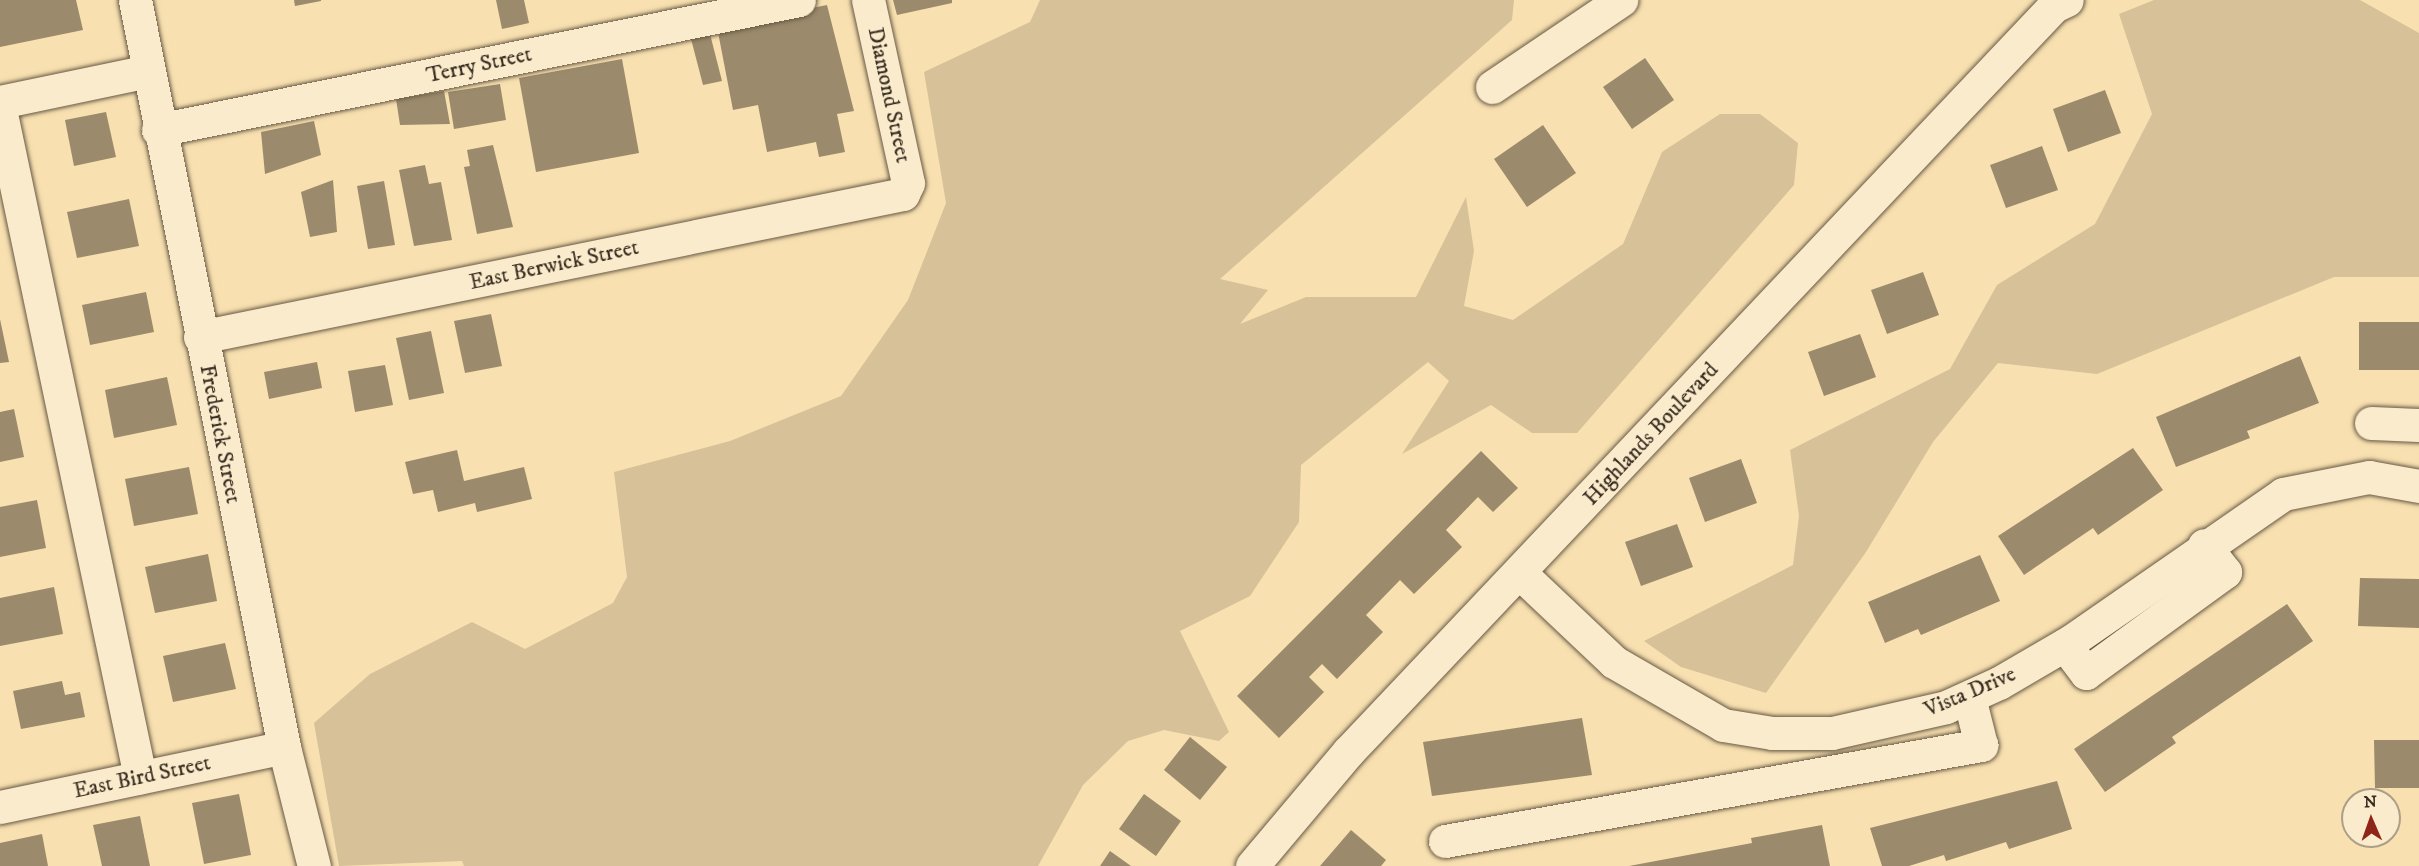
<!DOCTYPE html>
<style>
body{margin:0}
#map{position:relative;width:2419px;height:866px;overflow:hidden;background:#f8e0b0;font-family:"IM FELL DW Pica",serif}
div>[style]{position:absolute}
.green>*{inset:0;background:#d7c198}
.building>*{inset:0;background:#9b8a6b}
.roads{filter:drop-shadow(0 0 2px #675945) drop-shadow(0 0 2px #675945)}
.minor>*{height:33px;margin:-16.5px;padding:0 16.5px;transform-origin:16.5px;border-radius:16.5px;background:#faebcc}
span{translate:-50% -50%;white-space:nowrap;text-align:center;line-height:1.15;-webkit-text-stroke:4.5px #faebcc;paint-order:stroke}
.street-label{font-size:22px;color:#372c21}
.north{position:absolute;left:2341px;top:788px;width:60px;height:60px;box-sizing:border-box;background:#faebcc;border:2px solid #ac9f88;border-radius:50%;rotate:358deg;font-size:16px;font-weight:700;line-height:24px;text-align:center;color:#372c21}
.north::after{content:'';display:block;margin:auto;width:21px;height:27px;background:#8f2418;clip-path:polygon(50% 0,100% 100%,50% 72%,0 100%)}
</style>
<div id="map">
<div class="green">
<i style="clip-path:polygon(1040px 0,1514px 0,1512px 20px,1220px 279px,1268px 290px,1240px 324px,1306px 297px,1416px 297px,1466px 197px,1474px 251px,1464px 306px,1513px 320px,1623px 244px,1662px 152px,1720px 114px,1760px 114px,1798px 143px,1794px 185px,1577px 433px,1532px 433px,1491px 405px,1402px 454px,1449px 381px,1428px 362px,1301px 465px,1299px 522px,1250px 596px,1180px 631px,1229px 732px,1219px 741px,1164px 730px,1128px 741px,1083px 785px,1038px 866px,464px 866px,462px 861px,339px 866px,314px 723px,370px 674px,472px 622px,525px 649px,613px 603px,627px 577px,614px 472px,730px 441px,841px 396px,908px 300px,946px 203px,924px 72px,1030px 22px)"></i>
<i style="clip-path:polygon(2154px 0,2360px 0,2419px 33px,2419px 277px,2334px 277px,2097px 374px,1998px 363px,1933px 442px,1866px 552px,1766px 693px,1681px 667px,1644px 641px,1793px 565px,1799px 516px,1790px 450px,1950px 369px,1997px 285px,2095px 224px,2152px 114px,2119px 14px)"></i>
</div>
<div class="building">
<i style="clip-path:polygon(0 0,76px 0,83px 30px,0 47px)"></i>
<i style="clip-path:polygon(294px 0,321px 0,321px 1px,295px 6px)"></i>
<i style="clip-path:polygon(496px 0,524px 0,529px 23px,502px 29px)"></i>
<i style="clip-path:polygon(893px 0,952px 0,952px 3px,897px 15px)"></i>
<i style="clip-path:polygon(827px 5px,854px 111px,837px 114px,845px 152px,819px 157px,816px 142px,767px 152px,758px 105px,733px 110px,717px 27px)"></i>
<i style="clip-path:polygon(709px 30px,722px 81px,703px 85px,690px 35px)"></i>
<i style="clip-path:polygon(1645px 58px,1674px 100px,1632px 129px,1603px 87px)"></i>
<i style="clip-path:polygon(622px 59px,639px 153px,536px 172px,519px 78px)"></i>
<i style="clip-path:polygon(500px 84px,506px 120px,454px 129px,448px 92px)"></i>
<i style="clip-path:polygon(2105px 90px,2121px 133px,2068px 152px,2053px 109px)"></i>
<i style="clip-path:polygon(444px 91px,450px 124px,400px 125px,396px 99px)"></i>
<i style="clip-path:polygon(106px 112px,116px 157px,74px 166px,65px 120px)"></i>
<i style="clip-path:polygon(314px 121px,321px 155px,265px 174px,261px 132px)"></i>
<i style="clip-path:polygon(1543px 125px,1576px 173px,1527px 207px,1494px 159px)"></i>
<i style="clip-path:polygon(493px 145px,513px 227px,477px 234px,464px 167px,470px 166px,467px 150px)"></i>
<i style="clip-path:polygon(2042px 146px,2058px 190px,2006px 208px,1990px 165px)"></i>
<i style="clip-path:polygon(425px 165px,429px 184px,441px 182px,452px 240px,414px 246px,399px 170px)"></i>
<i style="clip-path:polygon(333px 180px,337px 232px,310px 237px,301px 192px)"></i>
<i style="clip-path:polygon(384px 181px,395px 245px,368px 249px,357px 186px)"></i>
<i style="clip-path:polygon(129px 199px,139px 246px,77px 258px,67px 212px)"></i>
<i style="clip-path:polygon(1923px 272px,1939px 315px,1887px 334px,1871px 290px)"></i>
<i style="clip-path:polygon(146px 292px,154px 332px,90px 345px,82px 305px)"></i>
<i style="clip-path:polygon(491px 314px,502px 366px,465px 373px,454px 321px)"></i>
<i style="clip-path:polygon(0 319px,9px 362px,0 363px)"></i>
<i style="clip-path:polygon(2359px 322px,2419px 322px,2419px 370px,2359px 370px)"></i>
<i style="clip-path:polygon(431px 331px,444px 393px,409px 400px,396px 338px)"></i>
<i style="clip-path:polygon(1860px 334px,1876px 377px,1824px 396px,1808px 352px)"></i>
<i style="clip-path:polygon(2300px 356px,2319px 403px,2247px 431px,2250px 438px,2176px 467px,2156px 417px)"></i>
<i style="clip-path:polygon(317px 362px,322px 388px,269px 399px,264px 372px)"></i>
<i style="clip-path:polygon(385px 365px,393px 405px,355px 412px,348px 371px)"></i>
<i style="clip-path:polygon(167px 377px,177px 425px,114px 438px,105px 390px)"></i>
<i style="clip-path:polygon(14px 409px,24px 457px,0 462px,0 412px)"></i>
<i style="clip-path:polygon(2133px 448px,2163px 490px,2098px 535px,2093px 528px,2024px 575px,1998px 536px)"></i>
<i style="clip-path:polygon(457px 450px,464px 481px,524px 467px,532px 499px,477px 512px,475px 503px,438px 512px,433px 490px,413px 494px,405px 462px)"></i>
<i style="clip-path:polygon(1481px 451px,1518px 488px,1493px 512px,1478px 497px,1446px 530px,1462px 547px,1414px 594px,1400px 580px,1366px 615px,1383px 632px,1337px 679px,1322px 664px,1309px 677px,1324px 692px,1279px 738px,1237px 696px)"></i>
<i style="clip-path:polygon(1741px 459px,1757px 503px,1705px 522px,1689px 478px)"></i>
<i style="clip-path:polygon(189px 467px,198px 514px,134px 526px,125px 479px)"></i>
<i style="clip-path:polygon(37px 500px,46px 548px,0 557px,0 507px)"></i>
<i style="clip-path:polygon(1677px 524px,1693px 567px,1641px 586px,1625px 542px)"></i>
<i style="clip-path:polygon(208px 554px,217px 601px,155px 613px,145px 567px)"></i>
<i style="clip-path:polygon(1980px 555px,2000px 601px,1921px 635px,1918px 629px,1885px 643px,1868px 602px)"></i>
<i style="clip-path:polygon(2360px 578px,2419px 579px,2419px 628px,2358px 626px)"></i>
<i style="clip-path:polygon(54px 587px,63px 634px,0 646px,0 598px)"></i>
<i style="clip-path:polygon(2287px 604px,2313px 641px,2172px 737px,2176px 743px,2105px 792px,2074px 749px)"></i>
<i style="clip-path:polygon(225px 643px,236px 689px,173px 702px,163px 656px)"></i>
<i style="clip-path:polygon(62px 681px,65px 695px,80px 692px,85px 717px,21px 729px,13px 691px)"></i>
<i style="clip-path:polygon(1582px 718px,1592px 775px,1432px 796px,1423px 742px)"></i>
<i style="clip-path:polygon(1190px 737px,1227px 767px,1200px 800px,1164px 770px)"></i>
<i style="clip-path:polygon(2374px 740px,2419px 740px,2419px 788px,2375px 788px)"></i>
<i style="clip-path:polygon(2057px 781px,2072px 829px,2009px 849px,2006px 842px,1946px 861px,1944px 855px,1909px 866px,1882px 866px,1870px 828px)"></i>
<i style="clip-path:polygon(239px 794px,251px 855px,204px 864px,192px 803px)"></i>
<i style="clip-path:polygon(1144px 794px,1181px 821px,1156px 856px,1119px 829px)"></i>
<i style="clip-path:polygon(140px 816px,150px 866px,102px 866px,93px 825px)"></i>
<i style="clip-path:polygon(1822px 825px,1830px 866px,1629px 866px,1752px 843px,1751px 838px)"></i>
<i style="clip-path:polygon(1351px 830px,1386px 860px,1381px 866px,1320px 866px)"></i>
<i style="clip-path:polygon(42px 834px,48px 866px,0 866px,0 843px)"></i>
<i style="clip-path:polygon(1110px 851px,1131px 866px,1100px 866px)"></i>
</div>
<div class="roads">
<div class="minor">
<i style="left:135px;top:0;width:762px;rotate:78.72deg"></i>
<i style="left:284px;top:747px;width:123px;rotate:75.9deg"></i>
<i style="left:1492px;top:87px;width:156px;rotate:-34deg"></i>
<i style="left:0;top:102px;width:151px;rotate:-11.8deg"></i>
<i style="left:0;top:109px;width:683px;rotate:78.16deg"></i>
<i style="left:158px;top:130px;width:654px;rotate:-11.46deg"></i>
<i style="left:200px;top:337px;width:717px;rotate:-11.5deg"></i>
<i style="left:903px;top:194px;width:12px;rotate:-66deg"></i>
<i style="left:908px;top:183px;width:187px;rotate:-102.3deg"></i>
<i style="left:2371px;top:423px;width:48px;rotate:2.4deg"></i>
<i style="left:1520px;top:573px;width:129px;rotate:43.4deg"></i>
<i style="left:1614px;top:662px;width:126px;rotate:30deg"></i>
<i style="left:1723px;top:725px;width:50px;rotate:9.3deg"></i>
<i style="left:1772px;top:733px;width:60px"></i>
<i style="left:1832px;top:733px;width:117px;rotate:-12.8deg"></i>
<i style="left:1946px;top:707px;width:58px;rotate:-24.4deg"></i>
<i style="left:1999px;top:683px;width:83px;rotate:-30.3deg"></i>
<i style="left:2071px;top:641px;width:258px;rotate:-34.7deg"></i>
<i style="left:2283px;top:494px;width:88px;rotate:-11.2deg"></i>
<i style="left:2369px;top:477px;width:51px;rotate:10.2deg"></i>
<i style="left:2065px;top:645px;width:35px;rotate:53deg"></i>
<i style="left:2086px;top:673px;width:172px;rotate:-36deg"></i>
<i style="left:2225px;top:572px;width:34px;rotate:-128deg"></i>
<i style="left:0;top:807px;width:290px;rotate:-11.9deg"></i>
<i style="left:1445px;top:841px;width:545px;rotate:-10.15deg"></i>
<i style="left:1981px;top:745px;width:49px;rotate:-104deg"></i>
<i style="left:1252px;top:866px;width:149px;rotate:-49.9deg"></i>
<i style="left:1348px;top:752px;width:1027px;rotate:-46.58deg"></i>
<i style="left:2054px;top:6px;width:14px;rotate:-25deg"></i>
</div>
</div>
<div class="street-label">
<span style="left:479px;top:65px;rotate:-12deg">Terry Street</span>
<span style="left:889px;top:95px;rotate:78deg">Diamond Street</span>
<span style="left:554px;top:265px;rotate:-12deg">East Berwick Street</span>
<span style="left:220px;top:434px;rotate:79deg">Frederick Street</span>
<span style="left:1651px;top:434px;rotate:-47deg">Highlands Boulevard</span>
<span style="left:1970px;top:692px;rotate:-23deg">Vista Drive</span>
<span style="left:142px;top:777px;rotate:-12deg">East Bird Street</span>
</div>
<div class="north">N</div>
</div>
